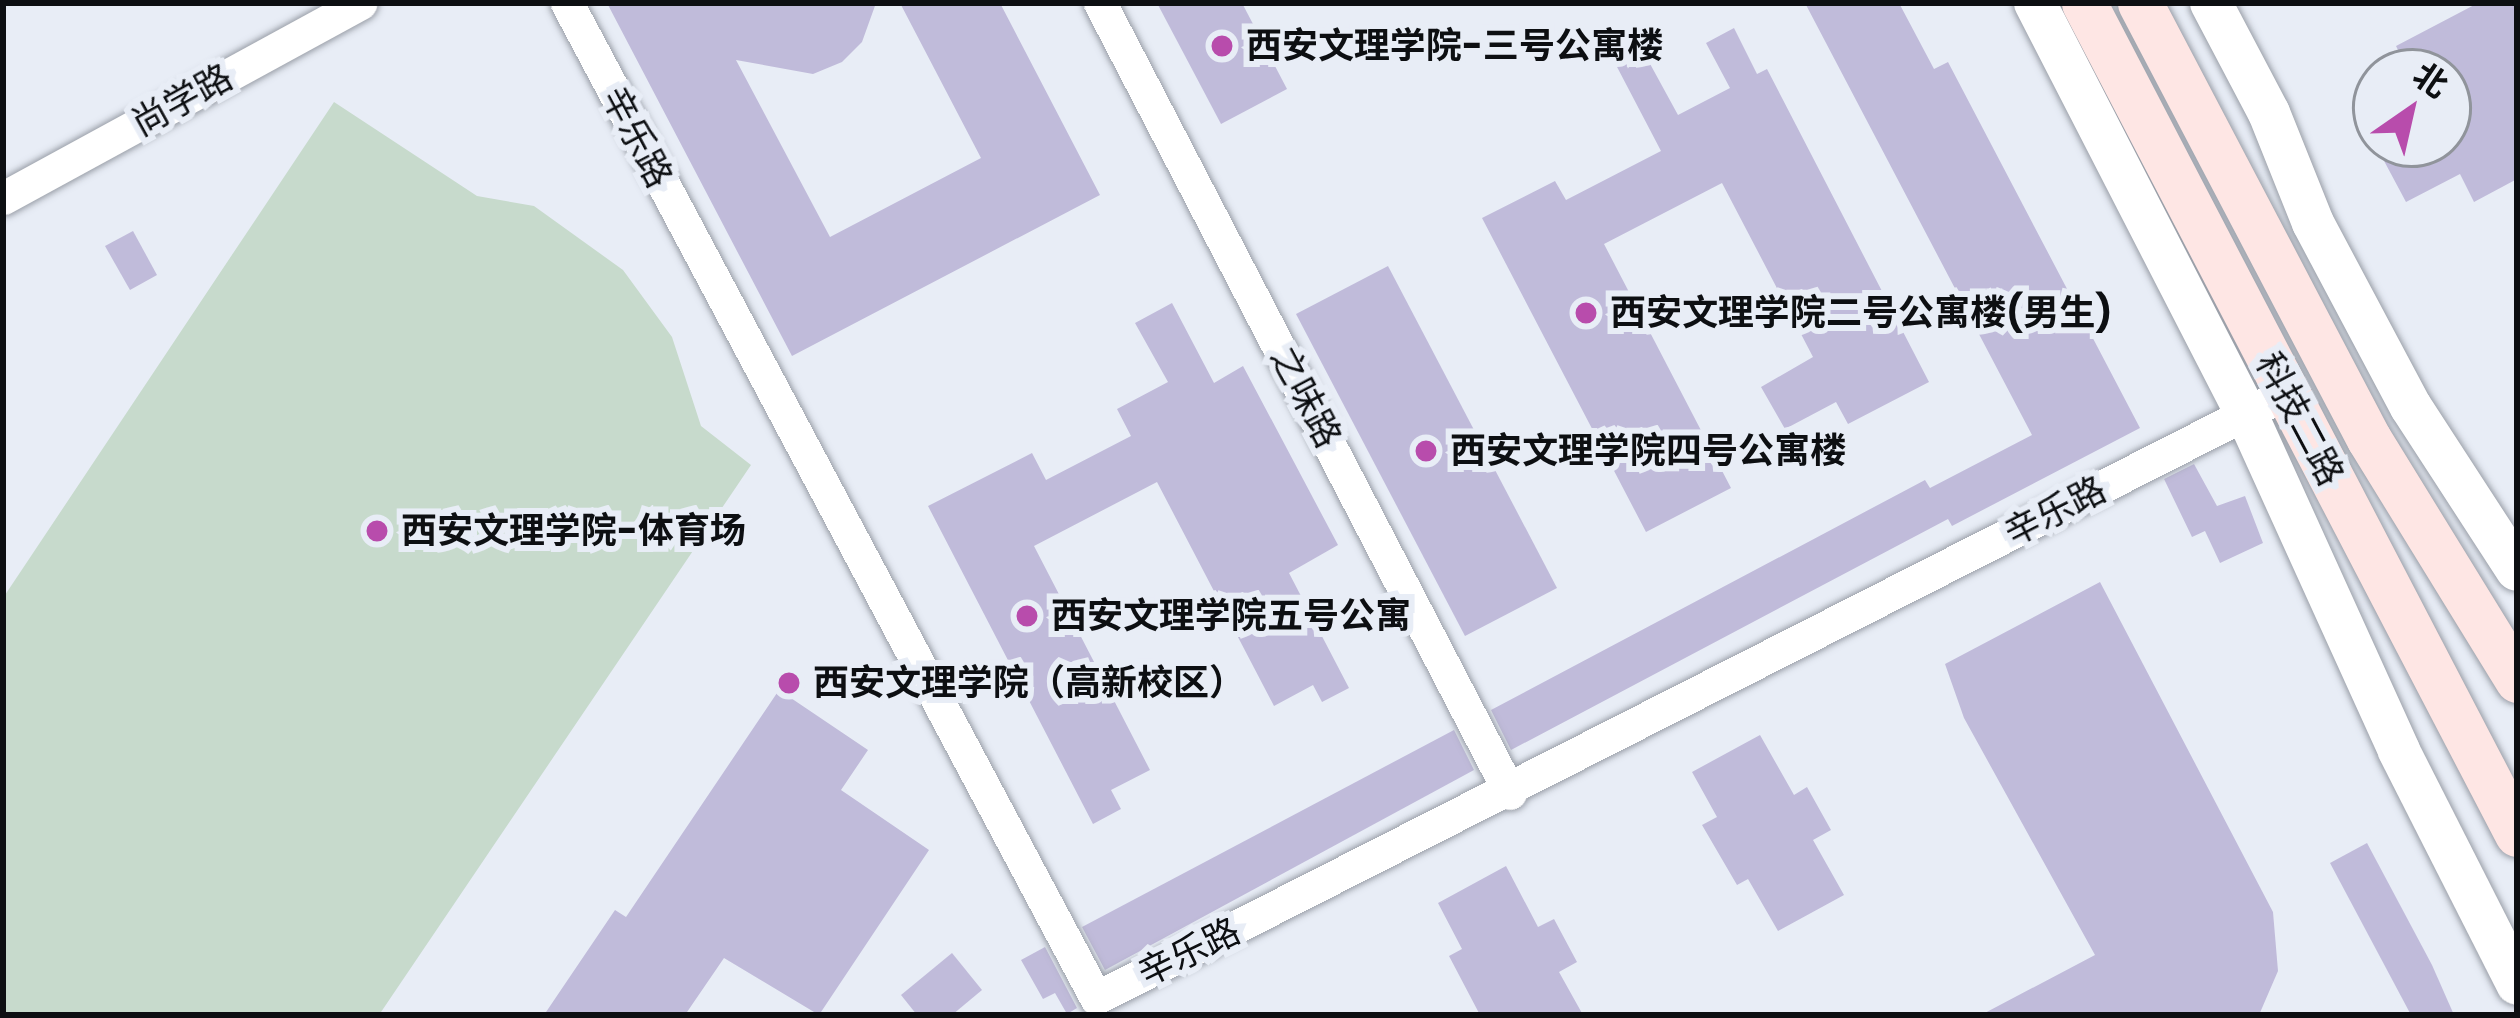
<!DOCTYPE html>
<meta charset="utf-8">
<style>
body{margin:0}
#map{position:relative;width:2520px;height:1018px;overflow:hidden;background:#e8edf6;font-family:Poppins,"Noto Sans SC",sans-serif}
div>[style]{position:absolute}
.green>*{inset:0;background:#c7dacc}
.building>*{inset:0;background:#c0bbda}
.roads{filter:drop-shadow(0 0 3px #9a9fa8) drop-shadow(0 0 3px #9a9fa8)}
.minor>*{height:33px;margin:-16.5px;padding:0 16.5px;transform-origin:16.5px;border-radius:16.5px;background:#fff}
.tertiary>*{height:42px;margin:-21px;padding:0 21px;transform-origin:21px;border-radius:21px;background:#fff}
.secondary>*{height:45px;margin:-22.5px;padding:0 22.5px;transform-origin:22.5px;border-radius:22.5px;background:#fee6e4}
.dots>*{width:33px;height:33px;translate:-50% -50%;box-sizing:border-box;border:6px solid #e8edf6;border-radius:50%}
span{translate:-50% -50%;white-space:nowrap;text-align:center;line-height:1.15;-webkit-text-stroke:12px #e8edf6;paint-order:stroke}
.poi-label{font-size:36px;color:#0d0f12;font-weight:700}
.left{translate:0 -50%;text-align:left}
.street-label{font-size:36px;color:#0d0f12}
.frame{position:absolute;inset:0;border:6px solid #0d0f12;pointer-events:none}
.north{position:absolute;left:2352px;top:48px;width:120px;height:120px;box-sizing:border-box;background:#e8edf6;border:3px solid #90949b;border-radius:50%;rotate:34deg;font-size:33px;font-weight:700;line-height:48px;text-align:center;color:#0d0f12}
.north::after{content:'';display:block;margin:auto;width:42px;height:54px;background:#b84cac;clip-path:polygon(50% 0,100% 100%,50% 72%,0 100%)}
</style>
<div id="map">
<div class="green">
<i style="clip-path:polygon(334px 102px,477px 196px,534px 206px,623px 270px,672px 337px,701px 426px,751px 465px,379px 1015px,3px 1015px,3px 598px)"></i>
</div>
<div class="building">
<i style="clip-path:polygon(607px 3px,876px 3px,862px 42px,842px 62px,813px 74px,736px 60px,830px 237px,981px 158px,900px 3px,1000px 3px,1100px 195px,792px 356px)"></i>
<i style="clip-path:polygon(1157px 3px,1242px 3px,1287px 89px,1221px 124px)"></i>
<i style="clip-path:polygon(1805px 3px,1899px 3px,1934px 69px,1948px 62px,2140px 428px,1952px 526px,1948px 519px,1511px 750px,1491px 710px,1925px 480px,1930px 488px,2032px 435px)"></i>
<i style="clip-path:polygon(2478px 3px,2517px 3px,2517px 179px,2474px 202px,2460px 174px,2406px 202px,2375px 144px,2448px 144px,2448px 72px,2409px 72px,2396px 46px)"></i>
<i style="clip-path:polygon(1734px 28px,1757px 74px,1767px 69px,1929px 382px,1848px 424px,1836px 402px,1785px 429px,1761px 387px,1813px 357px,1722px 183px,1604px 244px,1731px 488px,1646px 532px,1482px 218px,1555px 181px,1566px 200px,1661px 151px,1616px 65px,1643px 51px,1678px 115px,1730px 88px,1706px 43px)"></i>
<i style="clip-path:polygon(133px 231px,157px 275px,130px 290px,105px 246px)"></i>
<i style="clip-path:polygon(1388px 266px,1557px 588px,1465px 636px,1296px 314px)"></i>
<i style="clip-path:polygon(1172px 303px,1214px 383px,1243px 366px,1338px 545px,1289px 573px,1349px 688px,1322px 702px,1313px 685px,1274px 706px,1157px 482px,1034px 546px,1150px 770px,1111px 790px,1121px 809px,1093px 824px,928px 506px,1032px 453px,1046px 480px,1131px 436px,1117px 409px,1168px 382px,1135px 323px)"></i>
<i style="clip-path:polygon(2194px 464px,2217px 506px,2245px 496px,2263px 543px,2220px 563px,2205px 531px,2192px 537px,2164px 479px)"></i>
<i style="clip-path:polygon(2100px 582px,2273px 912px,2278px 971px,2259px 1015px,1981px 1015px,2095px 955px,1964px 718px,1945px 664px)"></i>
<i style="clip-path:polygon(779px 690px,868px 750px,841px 790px,929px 850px,819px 1015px,724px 958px,685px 1015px,544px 1015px,615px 910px,626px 917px)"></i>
<i style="clip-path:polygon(1454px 730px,1474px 770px,1105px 970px,1082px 927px)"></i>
<i style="clip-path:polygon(1760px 735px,1794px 795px,1807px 787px,1831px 830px,1813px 840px,1844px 895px,1778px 931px,1748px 879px,1737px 885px,1702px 825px,1717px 817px,1692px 772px)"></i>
<i style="clip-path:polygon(2367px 843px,2432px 965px,2454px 1015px,2411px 1015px,2330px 863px)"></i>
<i style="clip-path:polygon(1506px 866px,1538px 927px,1554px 919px,1577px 962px,1559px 972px,1583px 1015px,1480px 1015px,1449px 956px,1462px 949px,1438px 903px)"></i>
<i style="clip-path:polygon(1045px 947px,1077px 1008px,1067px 1014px,1055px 993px,1043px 999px,1021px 960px)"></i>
<i style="clip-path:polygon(952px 953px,982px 990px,952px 1015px,917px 1015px,901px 995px)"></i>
</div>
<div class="roads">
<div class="minor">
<i style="left:567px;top:3px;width:1127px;rotate:62deg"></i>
<i style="left:1096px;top:998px;width:1313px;rotate:-26.94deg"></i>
<i style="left:1100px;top:3px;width:890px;rotate:62.57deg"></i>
<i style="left:3px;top:198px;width:407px;rotate:-28.6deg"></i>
</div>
<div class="tertiary">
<i style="left:2035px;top:3px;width:461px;rotate:62.8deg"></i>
<i style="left:2246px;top:413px;width:371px;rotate:65.6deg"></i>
<i style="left:2399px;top:751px;width:261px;rotate:63.1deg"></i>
<i style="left:2211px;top:3px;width:124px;rotate:62.2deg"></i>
<i style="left:2269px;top:113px;width:118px;rotate:68.2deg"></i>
<i style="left:2313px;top:223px;width:208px;rotate:62deg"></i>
<i style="left:2411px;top:407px;width:194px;rotate:57deg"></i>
</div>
<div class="secondary">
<i style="left:2084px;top:3px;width:937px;rotate:62.48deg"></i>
<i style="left:2140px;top:3px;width:492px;rotate:62.3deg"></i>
<i style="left:2369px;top:439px;width:283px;rotate:58.4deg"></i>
</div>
</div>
<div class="dots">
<i style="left:1222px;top:46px;background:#b84cac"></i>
<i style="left:1586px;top:313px;background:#b84cac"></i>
<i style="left:1426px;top:451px;background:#b84cac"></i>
<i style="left:377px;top:531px;background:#b84cac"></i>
<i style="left:1027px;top:616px;background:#b84cac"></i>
<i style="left:789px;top:683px;background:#b84cac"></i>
</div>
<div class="poi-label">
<span class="left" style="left:1246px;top:46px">西安文理学院-三号公寓楼</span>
<span class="left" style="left:1610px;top:313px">西安文理学院二号公寓楼(男生)</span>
<span class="left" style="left:1450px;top:451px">西安文理学院四号公寓楼</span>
<span class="left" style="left:401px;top:531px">西安文理学院-体育场</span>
<span class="left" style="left:1051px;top:616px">西安文理学院五号公寓</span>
<span class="left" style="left:813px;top:683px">西安文理学院（高新校区）</span>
</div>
<div class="street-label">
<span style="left:182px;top:100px;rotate:-29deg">尚学路</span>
<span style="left:637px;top:137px;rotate:62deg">辛乐路</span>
<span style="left:1306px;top:397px;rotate:62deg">之味路</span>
<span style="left:2300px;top:419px;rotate:62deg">科技二路</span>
<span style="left:2055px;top:511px;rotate:-27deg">辛乐路</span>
<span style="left:1189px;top:952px;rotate:-26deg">辛乐路</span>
</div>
<div class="frame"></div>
<div class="north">北</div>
</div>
